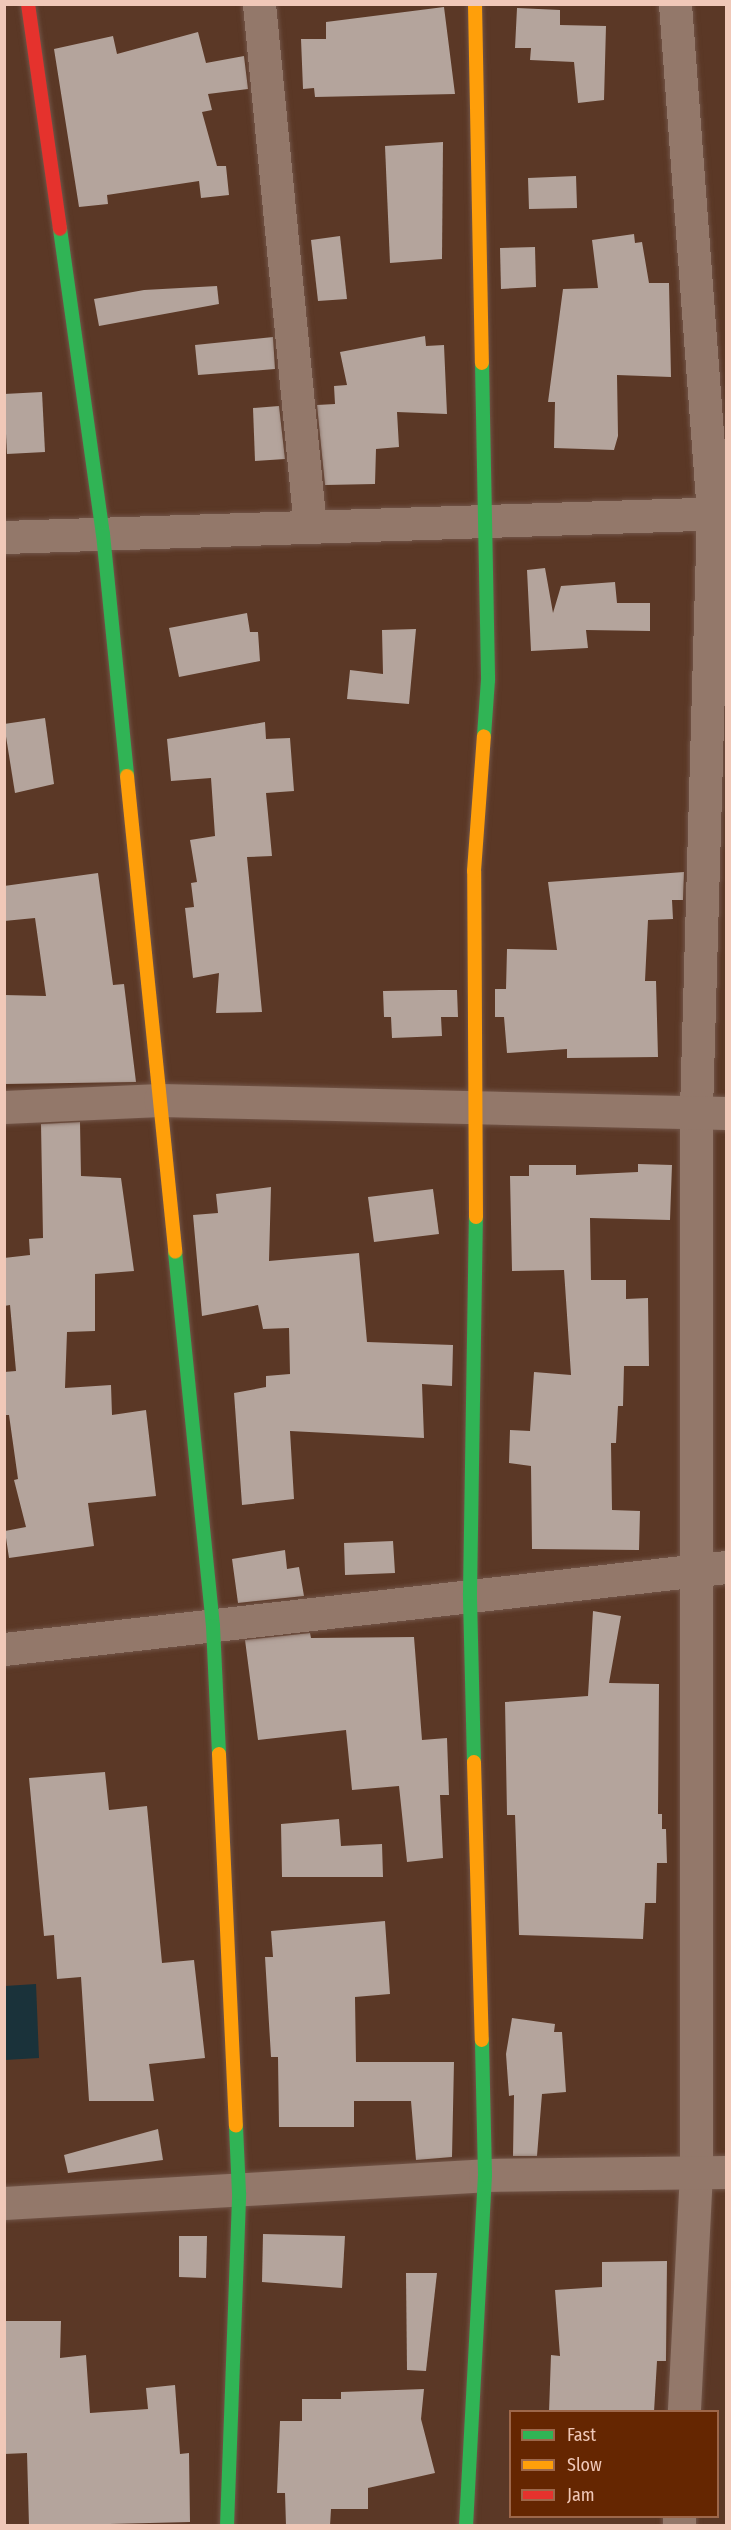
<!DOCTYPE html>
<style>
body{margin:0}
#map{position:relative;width:731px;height:2530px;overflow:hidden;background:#5b3826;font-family:"Fira Sans Condensed",sans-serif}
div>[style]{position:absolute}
.water>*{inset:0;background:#1a323a}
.building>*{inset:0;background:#b4a49c}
.roads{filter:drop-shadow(0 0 2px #725548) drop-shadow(0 0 2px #725548)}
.street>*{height:33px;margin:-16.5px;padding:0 16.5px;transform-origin:16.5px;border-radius:16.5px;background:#93786a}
.fast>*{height:14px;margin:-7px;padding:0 7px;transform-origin:7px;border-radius:7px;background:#30b455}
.slow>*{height:14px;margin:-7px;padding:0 7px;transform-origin:7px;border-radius:7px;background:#ff9f0a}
.jam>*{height:14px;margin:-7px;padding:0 7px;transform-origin:7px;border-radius:7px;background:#e5322d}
span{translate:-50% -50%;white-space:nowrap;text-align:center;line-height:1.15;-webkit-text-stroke:6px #652601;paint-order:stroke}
.frame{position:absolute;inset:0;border:6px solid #f0c8b8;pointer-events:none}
.legend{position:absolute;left:509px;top:2410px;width:210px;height:108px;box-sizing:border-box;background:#652601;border:2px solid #9d674a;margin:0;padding:8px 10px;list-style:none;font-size:18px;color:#f0c8b8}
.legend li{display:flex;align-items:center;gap:12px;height:30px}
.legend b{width:30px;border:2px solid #9d674a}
</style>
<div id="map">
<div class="water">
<i style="clip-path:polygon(36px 1984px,39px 2058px,5px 2060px,5px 1986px)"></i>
</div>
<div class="building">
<i style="clip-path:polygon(444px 7px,455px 94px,315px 97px,314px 88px,303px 89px,301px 39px,326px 39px,326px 22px)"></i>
<i style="clip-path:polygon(517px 8px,560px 10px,560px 25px,606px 26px,604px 100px,578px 103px,574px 62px,530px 60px,531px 48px,515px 48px)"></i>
<i style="clip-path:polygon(198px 32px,206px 63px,244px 56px,248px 89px,208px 94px,212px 110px,202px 112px,217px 166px,226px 166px,229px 195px,201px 198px,199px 181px,107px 195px,108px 204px,79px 207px,54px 49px,113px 36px,117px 54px)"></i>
<i style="clip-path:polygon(443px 142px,442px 259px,390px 263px,385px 146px)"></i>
<i style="clip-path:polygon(576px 176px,577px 208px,529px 209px,528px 178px)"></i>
<i style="clip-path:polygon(634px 234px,635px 243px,642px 242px,649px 283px,669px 283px,671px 377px,617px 375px,618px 436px,614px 450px,554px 448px,555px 402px,548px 402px,563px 289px,598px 288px,592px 240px)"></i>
<i style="clip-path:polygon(340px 236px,347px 299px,318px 301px,311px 240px)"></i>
<i style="clip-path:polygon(535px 247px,536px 287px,501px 289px,500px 248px)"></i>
<i style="clip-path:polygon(217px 286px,219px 304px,99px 326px,94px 299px,144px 290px)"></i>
<i style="clip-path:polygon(425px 336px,426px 346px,444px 345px,447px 414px,397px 412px,399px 447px,376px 449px,375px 484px,325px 485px,317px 405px,335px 404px,334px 386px,347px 385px,340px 352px)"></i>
<i style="clip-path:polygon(273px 337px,275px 369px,198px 375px,195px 345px)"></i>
<i style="clip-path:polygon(42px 392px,45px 452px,7px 454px,4px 394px)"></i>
<i style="clip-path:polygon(279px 406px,285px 459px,255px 461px,253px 408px)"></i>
<i style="clip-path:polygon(545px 568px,553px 613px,561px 586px,615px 582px,617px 603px,650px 603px,650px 631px,586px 630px,588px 648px,531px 651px,527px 570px)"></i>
<i style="clip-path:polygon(247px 613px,250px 632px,258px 632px,260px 661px,179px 677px,169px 628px)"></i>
<i style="clip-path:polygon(416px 629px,409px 704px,347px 699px,350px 670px,383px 674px,382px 630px)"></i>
<i style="clip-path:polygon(45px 718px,54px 784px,15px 793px,4px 724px)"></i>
<i style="clip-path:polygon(265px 722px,266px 739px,290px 738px,294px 791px,266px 793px,272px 856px,247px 857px,262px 1012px,216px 1013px,219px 973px,193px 978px,185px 908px,194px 907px,191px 883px,197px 882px,190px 840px,215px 836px,211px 778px,171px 781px,167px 739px)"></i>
<i style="clip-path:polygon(684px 872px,683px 900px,672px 900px,673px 919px,648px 920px,645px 981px,656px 981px,658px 1057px,567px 1058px,567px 1049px,507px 1053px,504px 1017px,495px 1017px,495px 989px,506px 989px,507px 949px,557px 950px,548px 882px)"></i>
<i style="clip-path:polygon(98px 873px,113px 985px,124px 984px,136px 1082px,4px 1084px,4px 995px,46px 996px,35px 918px,4px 921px,4px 886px)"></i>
<i style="clip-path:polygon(440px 990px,457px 990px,458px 1017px,441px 1017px,442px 1036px,392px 1038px,391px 1017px,384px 1017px,383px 991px)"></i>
<i style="clip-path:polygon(80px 1122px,81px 1176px,121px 1178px,134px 1271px,95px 1274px,95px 1331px,67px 1332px,65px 1388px,111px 1385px,112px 1415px,146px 1410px,156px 1496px,88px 1503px,94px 1546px,9px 1558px,5px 1531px,26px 1527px,14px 1480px,18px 1479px,9px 1415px,4px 1415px,4px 1372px,16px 1371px,10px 1305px,4px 1306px,4px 1258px,30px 1255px,29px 1239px,43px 1238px,41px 1124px)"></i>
<i style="clip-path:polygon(638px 1164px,672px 1165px,670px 1220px,590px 1218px,591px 1280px,626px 1280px,626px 1299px,648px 1298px,649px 1366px,624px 1366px,623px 1406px,618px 1406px,616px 1443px,611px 1443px,612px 1510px,640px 1511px,639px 1550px,532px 1549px,531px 1466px,509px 1463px,510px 1430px,530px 1431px,534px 1372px,571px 1375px,564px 1270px,512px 1271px,510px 1176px,529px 1176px,529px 1165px,576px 1165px,576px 1175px,638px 1172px)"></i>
<i style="clip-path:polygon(271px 1187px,269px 1261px,359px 1253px,367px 1342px,453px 1345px,452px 1386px,422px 1384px,424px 1438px,290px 1431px,294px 1499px,242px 1505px,234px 1393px,266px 1387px,266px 1376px,290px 1374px,289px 1328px,263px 1329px,258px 1305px,202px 1316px,193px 1215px,218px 1213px,216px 1194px)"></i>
<i style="clip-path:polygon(433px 1189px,439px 1234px,374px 1242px,368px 1197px)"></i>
<i style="clip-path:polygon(393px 1541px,395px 1573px,345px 1575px,344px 1543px)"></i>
<i style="clip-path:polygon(285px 1550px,287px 1569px,299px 1567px,304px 1596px,238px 1603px,232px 1559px)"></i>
<i style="clip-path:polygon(593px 1611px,621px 1616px,609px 1683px,659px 1684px,658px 1814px,662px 1814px,662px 1829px,666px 1829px,667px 1863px,657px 1863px,656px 1903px,645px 1903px,643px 1939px,519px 1935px,515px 1815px,507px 1815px,505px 1702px,588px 1696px)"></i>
<i style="clip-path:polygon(310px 1633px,311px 1638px,414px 1637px,422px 1740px,447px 1738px,449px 1795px,440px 1795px,443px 1858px,407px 1862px,399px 1786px,352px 1790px,346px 1730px,258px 1740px,245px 1640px)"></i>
<i style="clip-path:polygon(105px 1772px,109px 1810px,147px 1806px,162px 1963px,194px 1960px,205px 2058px,149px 2064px,154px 2101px,89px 2101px,81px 1977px,57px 1979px,54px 1935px,44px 1936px,29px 1778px)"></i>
<i style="clip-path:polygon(339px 1819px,341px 1846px,382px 1844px,383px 1877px,282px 1877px,281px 1824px)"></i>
<i style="clip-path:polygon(385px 1921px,390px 1994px,355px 1997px,356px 2062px,454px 2062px,452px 2157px,416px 2160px,411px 2101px,354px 2101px,354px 2127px,279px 2127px,278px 2057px,271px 2057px,265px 1957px,273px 1957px,271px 1931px)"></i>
<i style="clip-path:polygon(512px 2018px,555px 2024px,554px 2032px,562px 2032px,566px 2092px,542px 2094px,537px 2156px,513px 2156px,514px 2095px,509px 2096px,506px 2054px)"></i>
<i style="clip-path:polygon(158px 2129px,163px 2160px,68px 2173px,64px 2155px)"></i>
<i style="clip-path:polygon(263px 2234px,345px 2236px,342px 2288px,262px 2282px)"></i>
<i style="clip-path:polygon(179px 2236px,207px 2236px,206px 2278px,179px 2277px)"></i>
<i style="clip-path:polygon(667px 2261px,666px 2361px,657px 2361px,654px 2412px,549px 2412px,551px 2355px,560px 2356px,555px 2290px,602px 2287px,602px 2262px)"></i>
<i style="clip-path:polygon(406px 2273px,437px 2273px,426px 2371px,407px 2370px)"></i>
<i style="clip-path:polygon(4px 2321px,61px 2321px,60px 2358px,86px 2355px,90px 2413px,148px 2409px,146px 2388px,175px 2385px,180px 2454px,189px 2453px,190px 2522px,29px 2526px,27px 2453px,4px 2454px)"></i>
<i style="clip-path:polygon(424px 2389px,421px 2419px,435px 2473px,368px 2488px,368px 2509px,331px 2509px,330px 2526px,286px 2526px,285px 2493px,277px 2493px,280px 2421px,302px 2421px,302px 2399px,341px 2399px,341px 2392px)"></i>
</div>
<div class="roads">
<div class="street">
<i style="left:259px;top:4px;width:525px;rotate:84.43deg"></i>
<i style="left:675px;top:4px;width:510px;rotate:85.73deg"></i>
<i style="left:713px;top:513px;width:599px;rotate:91.63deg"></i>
<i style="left:696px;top:1112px;width:1060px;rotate:90deg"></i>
<i style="left:696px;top:2172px;width:240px;rotate:92.9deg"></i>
<i style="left:4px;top:537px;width:722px;rotate:-1.9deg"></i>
<i style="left:4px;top:1107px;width:156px;rotate:-2.6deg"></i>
<i style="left:160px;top:1100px;width:566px;rotate:1.32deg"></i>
<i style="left:4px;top:1649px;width:727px;rotate:-6.48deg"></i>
<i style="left:4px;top:2203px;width:482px;rotate:-3.3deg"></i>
<i style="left:485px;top:2175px;width:241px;rotate:-0.7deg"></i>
<i style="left:679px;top:2526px;width:10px;rotate:-90deg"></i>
</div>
<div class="fast">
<i style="left:60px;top:229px;width:308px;rotate:82deg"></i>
<i style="left:103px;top:534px;width:243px;rotate:84.3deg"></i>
<i style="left:482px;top:363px;width:317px;rotate:88.9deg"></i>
<i style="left:488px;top:680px;width:56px;rotate:94.1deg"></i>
<i style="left:175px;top:1252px;width:376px;rotate:84.2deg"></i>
<i style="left:213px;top:1626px;width:128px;rotate:87.3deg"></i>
<i style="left:474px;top:1762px;width:169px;rotate:-91.4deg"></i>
<i style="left:470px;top:1593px;width:376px;rotate:-89.1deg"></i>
<i style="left:227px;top:2526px;width:333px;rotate:-87.9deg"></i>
<i style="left:239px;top:2193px;width:67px;rotate:-92.6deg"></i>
<i style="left:466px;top:2526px;width:352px;rotate:-86.9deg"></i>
<i style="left:485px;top:2175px;width:135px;rotate:-91.3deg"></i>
</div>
<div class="slow">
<i style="left:475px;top:4px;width:359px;rotate:88.9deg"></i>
<i style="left:127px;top:776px;width:478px;rotate:84.2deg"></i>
<i style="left:476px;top:1217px;width:346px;rotate:-90.3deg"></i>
<i style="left:474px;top:871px;width:135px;rotate:-85.8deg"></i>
<i style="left:219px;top:1754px;width:372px;rotate:87.4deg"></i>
<i style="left:474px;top:1762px;width:278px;rotate:88.4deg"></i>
</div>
<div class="jam">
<i style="left:28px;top:4px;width:227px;rotate:81.9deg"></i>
</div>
</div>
<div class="frame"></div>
<ul class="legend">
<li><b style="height:8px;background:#30b455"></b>Fast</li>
<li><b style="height:8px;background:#ff9f0a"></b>Slow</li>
<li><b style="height:8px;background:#e5322d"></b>Jam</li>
</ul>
</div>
